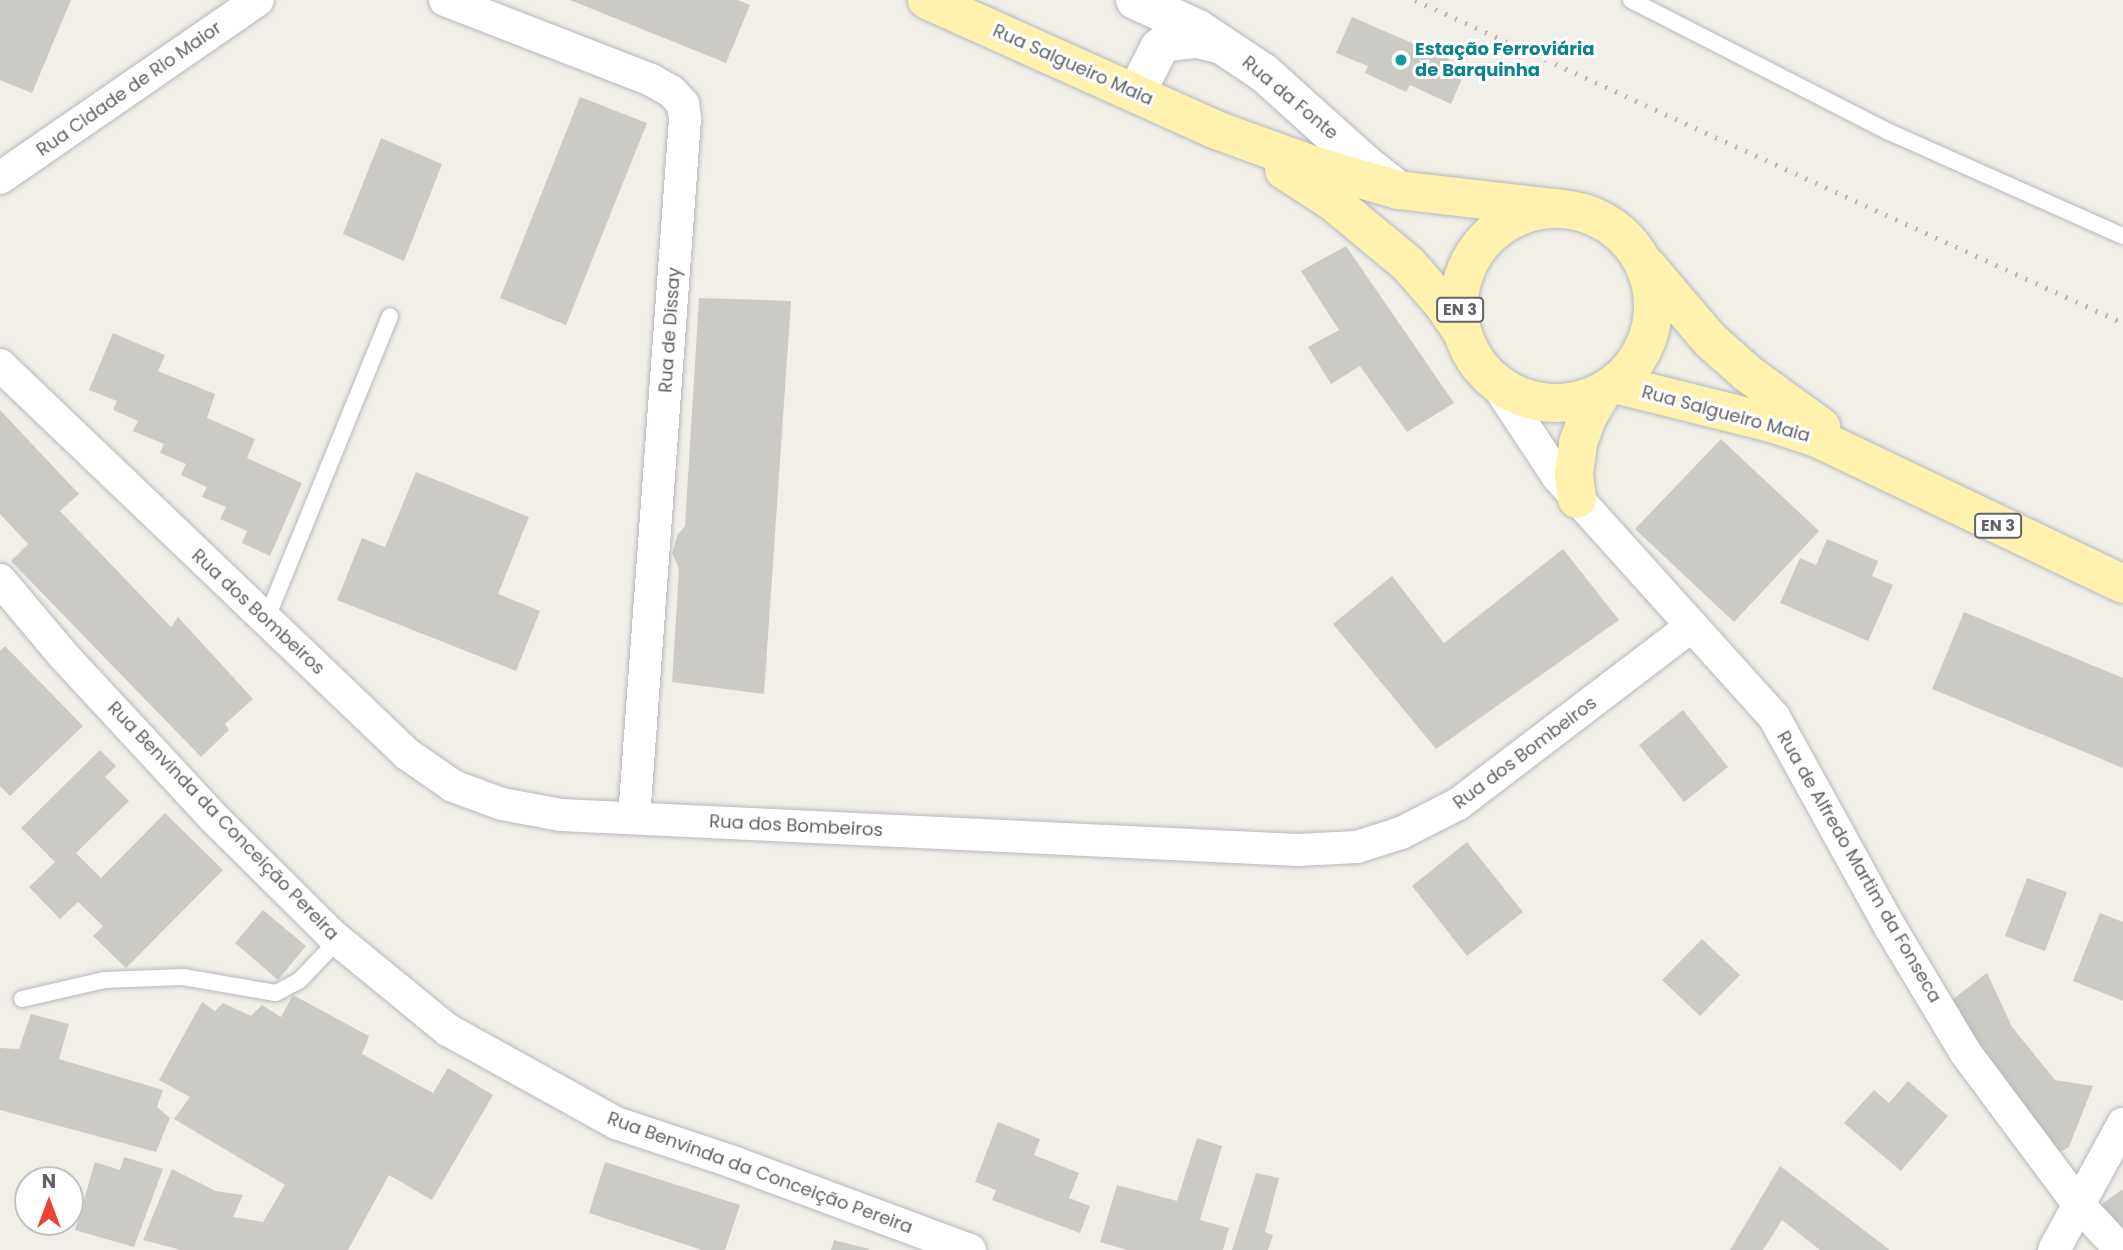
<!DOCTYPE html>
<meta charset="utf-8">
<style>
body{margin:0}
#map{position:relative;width:2123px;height:1250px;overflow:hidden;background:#f1efe8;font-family:Poppins,sans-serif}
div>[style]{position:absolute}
.building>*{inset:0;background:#cccac5}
.roads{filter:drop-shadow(0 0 2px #b5b8bc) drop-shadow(0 0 2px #b5b8bc)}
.lane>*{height:16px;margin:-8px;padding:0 8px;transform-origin:8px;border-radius:8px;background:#fff}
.street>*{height:32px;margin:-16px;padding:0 16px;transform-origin:16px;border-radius:16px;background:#fff}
.secondary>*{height:38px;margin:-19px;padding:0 19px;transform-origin:19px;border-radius:19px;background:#fff}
.primary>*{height:38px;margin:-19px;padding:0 19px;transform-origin:19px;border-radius:19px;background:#fff2af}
.primary>.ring{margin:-19px;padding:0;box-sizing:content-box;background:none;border:38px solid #fff2af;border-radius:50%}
.rail>*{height:5px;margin-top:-2.5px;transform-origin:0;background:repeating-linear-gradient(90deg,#b6b7b8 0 2px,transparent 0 11px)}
.dots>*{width:19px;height:19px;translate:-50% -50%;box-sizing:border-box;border:4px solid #fff;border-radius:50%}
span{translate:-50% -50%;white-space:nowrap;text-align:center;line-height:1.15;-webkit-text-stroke:6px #fff;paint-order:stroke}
.shield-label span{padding:2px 5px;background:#fff;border:2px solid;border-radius:5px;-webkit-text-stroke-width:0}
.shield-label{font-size:16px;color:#5f6368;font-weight:700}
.culture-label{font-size:18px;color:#0d838f;font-weight:700}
.left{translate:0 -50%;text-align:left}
.street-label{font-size:18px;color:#5f6368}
.north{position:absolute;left:14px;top:1166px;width:70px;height:70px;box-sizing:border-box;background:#fff;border:2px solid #bfc1c3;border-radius:50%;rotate:0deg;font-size:19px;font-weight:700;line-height:28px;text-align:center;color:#5f6368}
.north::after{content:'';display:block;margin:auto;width:24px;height:32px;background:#ea4335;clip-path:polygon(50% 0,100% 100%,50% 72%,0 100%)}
</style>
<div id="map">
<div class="building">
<i style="clip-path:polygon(0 0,71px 0,32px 93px,0 80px)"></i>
<i style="clip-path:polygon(570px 0,738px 0,750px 5px,726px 63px)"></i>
<i style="clip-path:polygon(1352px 17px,1467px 67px,1451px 104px,1410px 85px,1406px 92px,1365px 73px,1368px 66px,1336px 53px)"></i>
<i style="clip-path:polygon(580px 97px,647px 123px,566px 325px,500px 298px)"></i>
<i style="clip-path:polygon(381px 138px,442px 164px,404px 261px,343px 234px)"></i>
<i style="clip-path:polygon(1346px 246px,1454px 403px,1407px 432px,1360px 366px,1331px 384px,1308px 347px,1339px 330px,1301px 271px)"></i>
<i style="clip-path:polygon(699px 298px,791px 301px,764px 694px,672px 682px,679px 569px,672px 553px,678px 534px,685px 526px)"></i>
<i style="clip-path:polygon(113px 333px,165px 355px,158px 371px,215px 394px,207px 418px,255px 439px,247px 458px,302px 483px,270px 556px,242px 543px,247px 531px,220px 519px,226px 507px,202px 497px,207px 487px,181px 475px,186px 464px,160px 453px,164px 444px,133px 431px,138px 421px,113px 410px,117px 401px,89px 390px)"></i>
<i style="clip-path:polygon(0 410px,79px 494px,60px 511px,171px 627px,178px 617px,253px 699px,225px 724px,229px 730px,201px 757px,11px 561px,28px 544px,0 514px)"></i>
<i style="clip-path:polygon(1721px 439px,1819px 531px,1734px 622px,1635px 529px)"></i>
<i style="clip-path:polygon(416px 472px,529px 517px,498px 594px,540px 611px,516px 671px,337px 600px,362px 538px,385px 547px)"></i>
<i style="clip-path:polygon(1827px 539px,1878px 561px,1872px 576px,1893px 585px,1868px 641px,1780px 603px,1800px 558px,1816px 565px)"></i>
<i style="clip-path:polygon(1563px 549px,1619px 620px,1436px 749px,1333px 624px,1392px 576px,1444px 643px)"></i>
<i style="clip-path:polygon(1964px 612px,2123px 678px,2123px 768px,1932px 689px)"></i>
<i style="clip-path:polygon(5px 646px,83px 726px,10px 796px,0 786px,0 651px)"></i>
<i style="clip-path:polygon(1683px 710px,1728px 767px,1684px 802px,1639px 745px)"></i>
<i style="clip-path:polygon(100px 750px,116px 766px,105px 777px,129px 801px,76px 853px,101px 878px,165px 813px,223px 870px,126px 968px,93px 936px,103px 926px,78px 902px,60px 919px,29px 887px,55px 862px,21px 828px)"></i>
<i style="clip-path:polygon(1467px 842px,1523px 912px,1467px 956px,1412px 886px)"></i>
<i style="clip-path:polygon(2027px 878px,2067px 892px,2045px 951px,2005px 936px)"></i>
<i style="clip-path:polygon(263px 910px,306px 946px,278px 980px,235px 943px)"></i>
<i style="clip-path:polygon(2100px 913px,2123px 922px,2123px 1001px,2073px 981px)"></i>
<i style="clip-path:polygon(1702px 939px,1740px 975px,1700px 1016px,1662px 980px)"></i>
<i style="clip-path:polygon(1987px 973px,2012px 1027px,2055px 1080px,2093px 1086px,2069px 1147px,2059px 1153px,1945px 1005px)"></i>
<i style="clip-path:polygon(293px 995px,369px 1036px,362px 1054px,433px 1093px,448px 1068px,493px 1095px,432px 1200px,389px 1175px,348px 1250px,181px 1250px,143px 1240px,172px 1169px,216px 1191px,243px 1195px,233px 1217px,263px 1222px,285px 1185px,174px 1119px,190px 1097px,159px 1080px,202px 1002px,215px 1011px,223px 1003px,251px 1016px,262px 1005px,281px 1017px)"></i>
<i style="clip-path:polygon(31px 1014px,69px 1024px,59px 1059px,163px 1090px,157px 1107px,170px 1118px,156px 1152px,0 1110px,0 1048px,19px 1049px)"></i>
<i style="clip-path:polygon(1908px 1081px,1948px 1116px,1901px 1171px,1844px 1123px,1874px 1090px,1889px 1103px)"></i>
<i style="clip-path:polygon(998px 1122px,1040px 1139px,1034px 1155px,1079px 1173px,1069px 1198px,1090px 1206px,1080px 1233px,992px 1200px,996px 1190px,975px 1182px)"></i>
<i style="clip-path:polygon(1197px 1138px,1222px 1146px,1200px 1220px,1229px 1228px,1223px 1250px,1127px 1250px,1100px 1242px,1117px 1185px,1177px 1201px)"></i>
<i style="clip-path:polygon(124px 1157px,163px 1169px,134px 1247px,75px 1230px,95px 1162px,120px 1170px)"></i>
<i style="clip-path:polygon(605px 1162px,740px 1205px,725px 1250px,702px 1250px,589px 1213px)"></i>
<i style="clip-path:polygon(1780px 1166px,1890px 1250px,1820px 1250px,1782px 1220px,1763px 1250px,1730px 1250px)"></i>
<i style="clip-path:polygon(1256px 1173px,1279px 1178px,1265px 1232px,1273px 1235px,1268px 1250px,1232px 1250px)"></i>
<i style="clip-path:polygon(2123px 1189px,2123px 1237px,2096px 1208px)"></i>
<i style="clip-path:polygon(834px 1240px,869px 1249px,869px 1250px,831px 1250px)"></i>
</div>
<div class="roads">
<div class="lane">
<i style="left:1631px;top:0;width:288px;rotate:27.1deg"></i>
<i style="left:1887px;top:131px;width:258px;rotate:24deg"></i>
<i style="left:266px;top:620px;width:328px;rotate:-67.8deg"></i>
<i style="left:22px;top:999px;width:84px;rotate:-13deg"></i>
<i style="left:104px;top:980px;width:79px;rotate:-2.2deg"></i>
<i style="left:183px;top:977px;width:94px;rotate:9.8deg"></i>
<i style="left:276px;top:993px;width:26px;rotate:-28deg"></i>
<i style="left:299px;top:981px;width:57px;rotate:-46.4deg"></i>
</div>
<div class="street">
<i style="left:445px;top:0;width:221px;rotate:21.2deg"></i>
<i style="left:651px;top:80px;width:23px;rotate:29deg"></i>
<i style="left:671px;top:91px;width:18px;rotate:47deg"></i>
<i style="left:683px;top:104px;width:15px;rotate:82deg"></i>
<i style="left:685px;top:119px;width:701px;rotate:94.17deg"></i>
<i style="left:0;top:178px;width:313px;rotate:-34.6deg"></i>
<i style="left:0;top:365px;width:563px;rotate:43.7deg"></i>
<i style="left:407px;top:754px;width:56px;rotate:34.8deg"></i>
<i style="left:453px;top:786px;width:52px;rotate:20.2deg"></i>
<i style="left:502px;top:804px;width:60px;rotate:10.6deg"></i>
<i style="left:561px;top:815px;width:738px;rotate:2.72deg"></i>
<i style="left:1298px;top:850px;width:59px;rotate:-2.9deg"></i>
<i style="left:1357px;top:847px;width:46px;rotate:-17.7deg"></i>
<i style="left:1401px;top:833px;width:64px;rotate:-27deg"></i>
<i style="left:1458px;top:804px;width:294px;rotate:-37.3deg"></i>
<i style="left:1492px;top:377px;width:120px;rotate:56.6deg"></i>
<i style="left:1558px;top:477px;width:323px;rotate:48deg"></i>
<i style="left:1774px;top:717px;width:240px;rotate:61.1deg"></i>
<i style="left:1890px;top:927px;width:146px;rotate:59deg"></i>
<i style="left:1965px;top:1052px;width:191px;rotate:53.3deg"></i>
<i style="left:2079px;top:1205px;width:62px;rotate:47deg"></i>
<i style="left:0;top:580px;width:98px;rotate:50deg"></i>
<i style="left:63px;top:655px;width:225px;rotate:47.2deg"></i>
<i style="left:216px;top:820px;width:165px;rotate:44.8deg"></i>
<i style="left:333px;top:936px;width:149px;rotate:39.3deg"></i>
<i style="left:448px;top:1030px;width:192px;rotate:29deg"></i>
<i style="left:616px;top:1123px;width:123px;rotate:18.4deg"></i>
<i style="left:733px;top:1162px;width:253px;rotate:20.4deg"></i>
<i style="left:2054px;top:1250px;width:144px;rotate:-61.3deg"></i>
</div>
<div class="secondary">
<i style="left:1135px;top:0;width:69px;rotate:24.7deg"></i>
<i style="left:1198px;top:29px;width:79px;rotate:33.7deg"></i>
<i style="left:1264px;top:73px;width:135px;rotate:42deg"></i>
<i style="left:1364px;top:163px;width:43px;rotate:38.5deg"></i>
<i style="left:1136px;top:93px;width:51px;rotate:-62.9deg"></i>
<i style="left:1159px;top:48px;width:10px;rotate:-37deg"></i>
<i style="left:1167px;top:42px;width:30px;rotate:-6deg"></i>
<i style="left:1197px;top:39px;width:22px;rotate:13deg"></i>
</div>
<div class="primary">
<i style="left:927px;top:0;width:320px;rotate:24.2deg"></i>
<i style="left:1219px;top:131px;width:102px;rotate:20deg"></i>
<i style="left:1315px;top:166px;width:86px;rotate:16.1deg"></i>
<i style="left:1398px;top:190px;width:165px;rotate:6.6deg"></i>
<i style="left:1284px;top:170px;width:57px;rotate:32.9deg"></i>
<i style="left:1332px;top:201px;width:99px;rotate:39.7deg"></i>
<i style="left:1408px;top:264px;width:53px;rotate:48.8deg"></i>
<i style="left:1443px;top:304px;width:34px;rotate:56deg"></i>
<i class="ring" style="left:1459px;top:209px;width:156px;height:156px"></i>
<i style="left:1648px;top:267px;width:96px;rotate:49.7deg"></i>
<i style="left:1710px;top:340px;width:50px;rotate:41.7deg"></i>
<i style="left:1747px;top:373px;width:92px;rotate:36.1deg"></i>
<i style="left:1615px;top:384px;width:161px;rotate:14deg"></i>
<i style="left:1771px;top:423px;width:48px;rotate:18.1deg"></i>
<i style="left:1817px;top:438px;width:339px;rotate:25.5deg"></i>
<i style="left:1577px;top:499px;width:26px;rotate:-97deg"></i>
<i style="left:1574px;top:473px;width:30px;rotate:-82deg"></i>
<i style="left:1578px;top:443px;width:29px;rotate:-70deg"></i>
<i style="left:1588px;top:416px;width:29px;rotate:-59deg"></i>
</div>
</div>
<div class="rail">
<i style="left:1415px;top:0;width:778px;rotate:24.52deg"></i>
</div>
<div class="dots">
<i style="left:1401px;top:60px;background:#0f9aa8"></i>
</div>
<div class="shield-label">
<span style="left:1460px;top:310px">EN 3</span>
<span style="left:1998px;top:526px">EN 3</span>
</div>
<div class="culture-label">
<span class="left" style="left:1415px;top:60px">Estação Ferroviária<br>de Barquinha</span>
</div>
<div class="street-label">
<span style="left:1073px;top:65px;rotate:24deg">Rua Salgueiro Maia</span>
<span style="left:129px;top:89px;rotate:-35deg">Rua Cidade de Rio Maior</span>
<span style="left:1290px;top:98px;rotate:40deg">Rua da Fonte</span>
<span style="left:670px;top:330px;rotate:-86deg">Rua de Dissay</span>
<span style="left:1726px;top:414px;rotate:15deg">Rua Salgueiro Maia</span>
<span style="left:258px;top:612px;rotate:43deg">Rua dos Bombeiros</span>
<span style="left:1525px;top:753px;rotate:-37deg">Rua dos Bombeiros</span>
<span style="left:223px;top:821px;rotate:46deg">Rua Benvinda da Conceição Pereira</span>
<span style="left:796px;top:826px;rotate:3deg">Rua dos Bombeiros</span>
<span style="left:1859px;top:867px;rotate:60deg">Rua de Alfredo Martim da Fonseca</span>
<span style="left:760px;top:1173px;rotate:20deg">Rua Benvinda da Conceição Pereira</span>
</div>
<div class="north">N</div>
</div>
